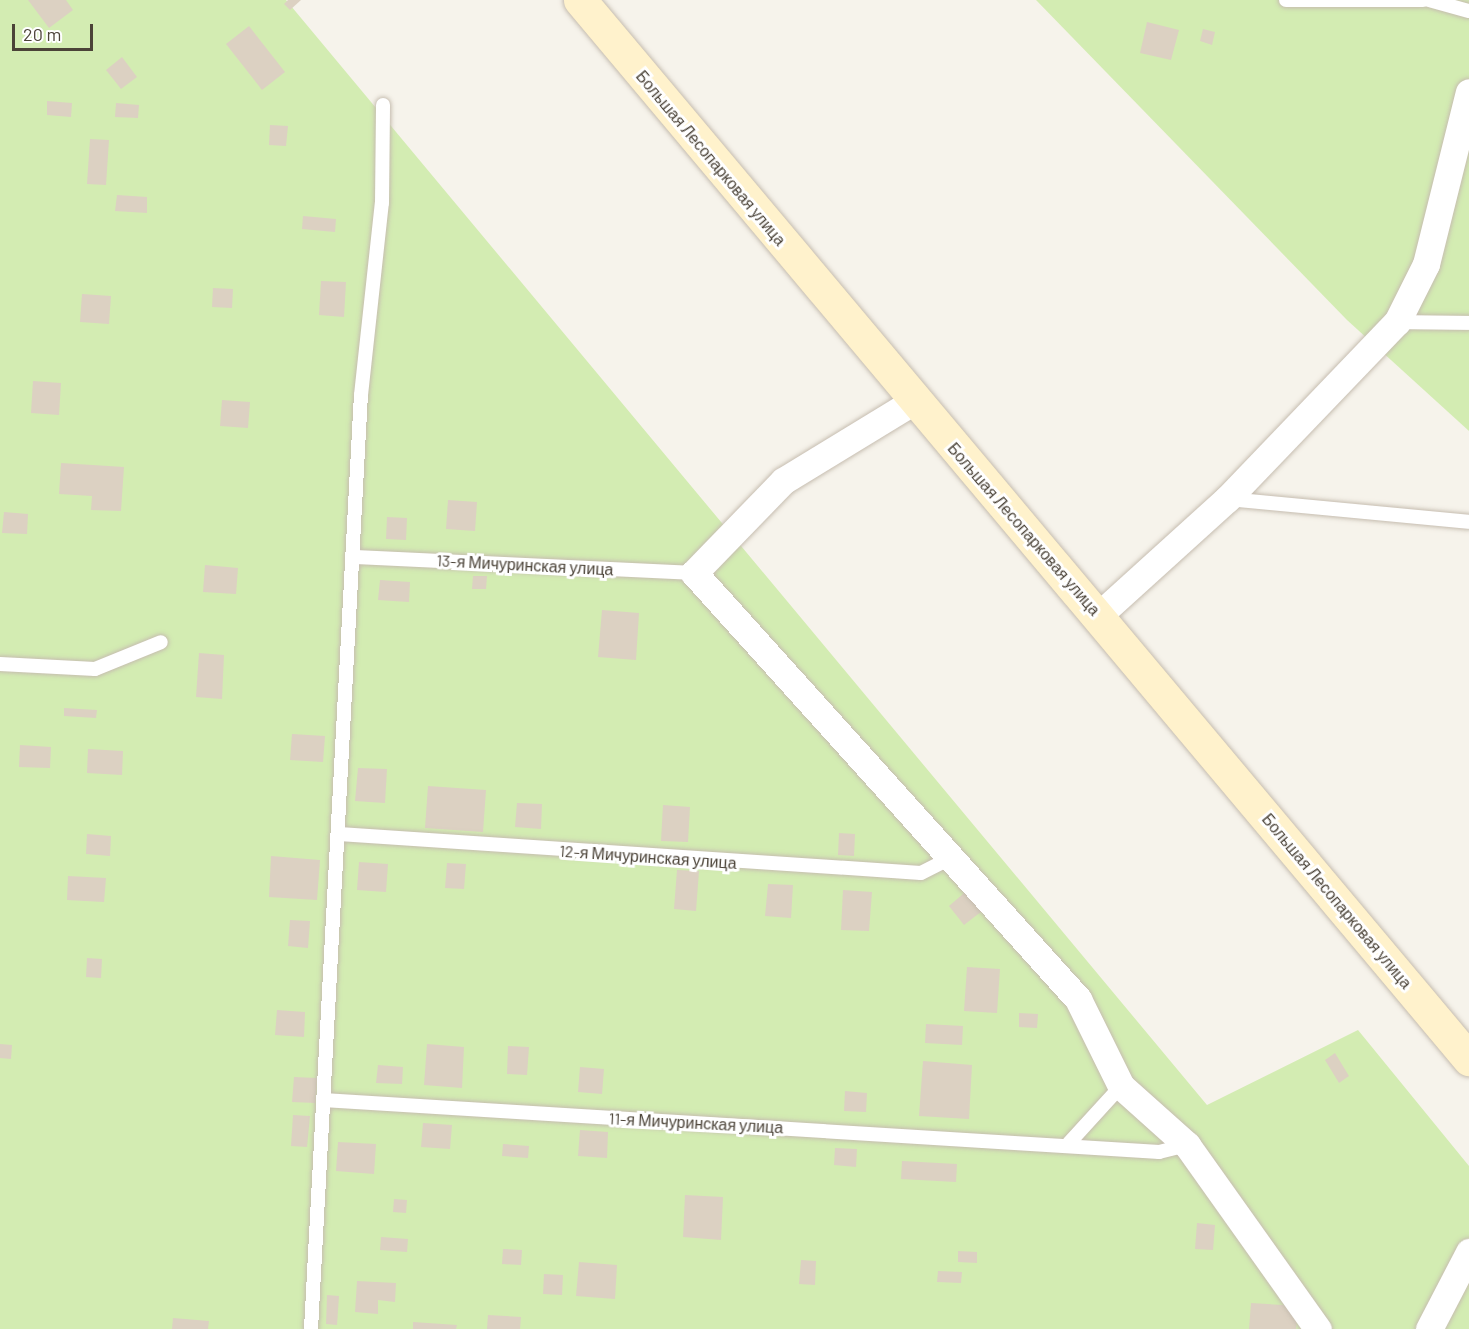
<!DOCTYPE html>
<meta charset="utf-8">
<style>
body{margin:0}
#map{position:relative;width:1469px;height:1329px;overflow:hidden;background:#f6f3eb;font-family:Barlow,sans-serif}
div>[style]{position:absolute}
.green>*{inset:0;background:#d3ecb2}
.building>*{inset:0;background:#dcd1c2}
.roads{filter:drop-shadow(0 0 2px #c6bdb0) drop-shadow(0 0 2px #c6bdb0)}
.service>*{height:14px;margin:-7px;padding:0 7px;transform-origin:7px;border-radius:7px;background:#fff}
.minor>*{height:27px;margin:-13.5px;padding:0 13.5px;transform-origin:13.5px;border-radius:13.5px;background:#fff}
.secondary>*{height:33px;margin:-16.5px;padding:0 16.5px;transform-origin:16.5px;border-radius:16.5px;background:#fff2cc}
span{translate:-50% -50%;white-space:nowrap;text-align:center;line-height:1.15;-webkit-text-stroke:6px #fff;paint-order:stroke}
.street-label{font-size:16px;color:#4b4338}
.scale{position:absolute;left:12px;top:24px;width:81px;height:27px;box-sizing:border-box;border:3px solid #4b4338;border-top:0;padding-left:8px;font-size:18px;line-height:21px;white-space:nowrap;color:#4b4338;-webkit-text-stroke:4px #fff;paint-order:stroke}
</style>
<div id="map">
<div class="green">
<i style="clip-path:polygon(0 0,286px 0,1207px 1105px,1358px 1030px,1469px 1166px,1469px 1329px,0 1329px)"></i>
<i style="clip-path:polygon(1036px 0,1469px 0,1469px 431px,1347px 320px)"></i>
</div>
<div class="building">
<i style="clip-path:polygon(28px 0,66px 0,73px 10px,49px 28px)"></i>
<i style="clip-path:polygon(288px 0,301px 0,290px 10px,284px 4px)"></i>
<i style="clip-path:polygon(1147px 22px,1179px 30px,1171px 60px,1140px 53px)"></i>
<i style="clip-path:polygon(249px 26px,285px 72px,262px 90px,226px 44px)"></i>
<i style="clip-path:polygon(1203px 29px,1215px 32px,1212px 45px,1200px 41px)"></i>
<i style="clip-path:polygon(122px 57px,137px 77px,121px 89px,106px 70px)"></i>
<i style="clip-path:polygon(47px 101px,72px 103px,71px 117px,47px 115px)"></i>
<i style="clip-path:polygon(116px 103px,139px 105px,138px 118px,115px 117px)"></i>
<i style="clip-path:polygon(270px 125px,288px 126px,286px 146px,269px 145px)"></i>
<i style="clip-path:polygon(90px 139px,109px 140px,106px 185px,87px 184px)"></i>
<i style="clip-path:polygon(117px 195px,147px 197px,147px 213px,115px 211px)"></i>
<i style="clip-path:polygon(303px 216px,336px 219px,335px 232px,302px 229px)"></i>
<i style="clip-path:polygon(321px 281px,346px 282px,344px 317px,319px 315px)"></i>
<i style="clip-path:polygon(213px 288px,233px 289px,232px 308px,212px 307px)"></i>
<i style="clip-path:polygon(82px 294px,111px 296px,109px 324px,80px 322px)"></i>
<i style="clip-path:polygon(33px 381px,61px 383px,59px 415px,31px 413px)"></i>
<i style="clip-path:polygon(222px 400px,250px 402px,248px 428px,220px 426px)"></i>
<i style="clip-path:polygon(61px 463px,124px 467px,121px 511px,91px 510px,92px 496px,59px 494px)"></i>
<i style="clip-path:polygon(448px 500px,477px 502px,475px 531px,446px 529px)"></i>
<i style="clip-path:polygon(4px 512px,28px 514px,27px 534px,2px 533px)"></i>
<i style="clip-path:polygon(387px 517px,407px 518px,406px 540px,386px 539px)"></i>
<i style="clip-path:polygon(205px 565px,238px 568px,236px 594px,203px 592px)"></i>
<i style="clip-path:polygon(473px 576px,487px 576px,486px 589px,472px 589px)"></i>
<i style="clip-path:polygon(380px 580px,410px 582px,409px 602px,378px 600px)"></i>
<i style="clip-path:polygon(602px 610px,639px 613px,636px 660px,598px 657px)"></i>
<i style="clip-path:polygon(199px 653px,224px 655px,222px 699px,196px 697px)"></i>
<i style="clip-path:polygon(64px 708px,97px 710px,96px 718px,64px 716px)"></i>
<i style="clip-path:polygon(292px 734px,325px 736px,323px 762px,290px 760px)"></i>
<i style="clip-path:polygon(20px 745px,51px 747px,50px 768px,19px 767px)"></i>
<i style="clip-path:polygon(88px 749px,123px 751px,122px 775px,87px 773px)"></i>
<i style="clip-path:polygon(358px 768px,387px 769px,385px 803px,355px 801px)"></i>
<i style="clip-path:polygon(428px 786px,486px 790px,483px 832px,425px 828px)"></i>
<i style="clip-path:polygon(517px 803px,542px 804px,541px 829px,515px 827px)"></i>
<i style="clip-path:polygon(663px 805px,690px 807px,688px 842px,661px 841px)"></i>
<i style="clip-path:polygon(839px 833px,855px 834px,854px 856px,838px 855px)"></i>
<i style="clip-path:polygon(87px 834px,111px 836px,110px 856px,86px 854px)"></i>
<i style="clip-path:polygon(271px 856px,320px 860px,317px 900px,269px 897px)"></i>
<i style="clip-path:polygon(359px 862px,388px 864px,386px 892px,357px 890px)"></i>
<i style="clip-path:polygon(447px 863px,466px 864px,464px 889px,445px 888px)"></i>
<i style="clip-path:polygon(677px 870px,699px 871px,696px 911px,674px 909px)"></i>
<i style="clip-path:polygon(68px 876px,106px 878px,104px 902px,67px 900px)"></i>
<i style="clip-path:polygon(768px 884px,793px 885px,791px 918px,765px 916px)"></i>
<i style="clip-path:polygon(970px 888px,986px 908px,964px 925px,949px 906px)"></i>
<i style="clip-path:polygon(843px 890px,872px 892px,869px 931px,841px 930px)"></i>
<i style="clip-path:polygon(290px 920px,310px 921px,308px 948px,288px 946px)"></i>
<i style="clip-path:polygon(87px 958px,102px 959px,101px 978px,86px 977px)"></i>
<i style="clip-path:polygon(967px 967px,1000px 969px,997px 1013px,964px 1011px)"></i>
<i style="clip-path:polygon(277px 1010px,305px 1012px,304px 1037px,275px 1035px)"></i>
<i style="clip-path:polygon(1019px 1013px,1038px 1014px,1037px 1028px,1019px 1027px)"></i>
<i style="clip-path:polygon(926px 1024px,963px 1026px,962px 1045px,925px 1043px)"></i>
<i style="clip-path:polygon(0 1044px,12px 1045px,11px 1059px,0 1058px)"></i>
<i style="clip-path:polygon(427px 1044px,464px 1047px,462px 1088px,424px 1085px)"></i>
<i style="clip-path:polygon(508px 1046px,529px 1047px,527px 1075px,507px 1074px)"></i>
<i style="clip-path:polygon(1335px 1053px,1349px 1076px,1339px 1083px,1325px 1060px)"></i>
<i style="clip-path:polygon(923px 1061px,972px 1065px,969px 1119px,919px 1116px)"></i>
<i style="clip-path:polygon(378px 1065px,403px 1067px,402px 1084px,376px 1083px)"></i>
<i style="clip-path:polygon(580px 1067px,604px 1069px,602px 1094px,578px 1092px)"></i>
<i style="clip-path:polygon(294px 1077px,317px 1078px,315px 1103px,292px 1102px)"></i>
<i style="clip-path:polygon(845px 1091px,867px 1093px,866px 1112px,844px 1111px)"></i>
<i style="clip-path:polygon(293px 1115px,310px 1116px,307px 1147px,291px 1146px)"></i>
<i style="clip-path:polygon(423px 1123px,452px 1125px,450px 1149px,421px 1147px)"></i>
<i style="clip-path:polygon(580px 1130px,608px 1132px,607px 1158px,578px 1156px)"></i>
<i style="clip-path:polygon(338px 1142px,376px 1144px,374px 1174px,336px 1171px)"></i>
<i style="clip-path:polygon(503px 1144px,529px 1146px,528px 1158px,502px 1156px)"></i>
<i style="clip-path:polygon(835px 1148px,857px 1149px,856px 1167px,834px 1165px)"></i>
<i style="clip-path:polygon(902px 1161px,957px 1164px,956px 1182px,901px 1179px)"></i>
<i style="clip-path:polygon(685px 1195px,723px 1197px,721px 1240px,683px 1237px)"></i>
<i style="clip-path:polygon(394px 1199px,407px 1200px,406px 1213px,393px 1212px)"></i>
<i style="clip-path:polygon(1197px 1223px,1215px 1225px,1213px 1250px,1195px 1249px)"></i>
<i style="clip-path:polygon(381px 1237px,408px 1239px,407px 1252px,380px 1250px)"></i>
<i style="clip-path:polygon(503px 1249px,522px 1250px,521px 1265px,502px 1264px)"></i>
<i style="clip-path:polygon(958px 1251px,977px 1252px,977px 1263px,958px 1262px)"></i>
<i style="clip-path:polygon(801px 1260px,816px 1261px,815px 1285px,799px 1284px)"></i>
<i style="clip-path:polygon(579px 1262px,617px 1265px,615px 1299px,576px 1296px)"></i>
<i style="clip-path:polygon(938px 1271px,962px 1272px,961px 1283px,937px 1282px)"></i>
<i style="clip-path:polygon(544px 1274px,563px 1275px,562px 1295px,543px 1294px)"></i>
<i style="clip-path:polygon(357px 1281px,396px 1283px,395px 1302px,378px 1300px,378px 1314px,355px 1312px)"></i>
<i style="clip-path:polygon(327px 1295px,339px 1296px,337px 1325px,326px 1324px)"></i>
<i style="clip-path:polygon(1251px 1303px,1298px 1306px,1296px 1329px,1249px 1329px)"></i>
<i style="clip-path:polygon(488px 1315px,521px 1317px,520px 1329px,487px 1329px)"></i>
<i style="clip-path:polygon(173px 1318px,209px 1321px,208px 1329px,172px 1329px)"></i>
<i style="clip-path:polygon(413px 1322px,457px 1325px,456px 1329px,413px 1329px)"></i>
</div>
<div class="roads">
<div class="service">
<i style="left:1286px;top:0;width:137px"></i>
<i style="left:1429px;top:0;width:41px;rotate:15.4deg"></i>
<i style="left:1397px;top:322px;width:72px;rotate:0.8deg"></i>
<i style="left:1227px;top:499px;width:243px;rotate:5.4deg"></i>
<i style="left:357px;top:557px;width:337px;rotate:2.7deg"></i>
<i style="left:0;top:664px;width:95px;rotate:3deg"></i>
<i style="left:95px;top:669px;width:71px;rotate:-22.2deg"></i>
<i style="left:339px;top:834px;width:583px;rotate:3.83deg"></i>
<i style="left:921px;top:873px;width:36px;rotate:-27deg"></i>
<i style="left:323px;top:1100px;width:838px;rotate:3.56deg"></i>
<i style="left:1159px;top:1152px;width:29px;rotate:-14deg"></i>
<i style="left:1069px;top:1143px;width:77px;rotate:-47.6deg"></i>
<i style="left:311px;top:1329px;width:935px;rotate:-86.94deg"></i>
<i style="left:361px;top:395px;width:193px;rotate:-83.8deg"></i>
<i style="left:382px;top:203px;width:98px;rotate:-89.4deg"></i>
</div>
<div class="minor">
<i style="left:914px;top:401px;width:153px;rotate:148.6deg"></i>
<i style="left:783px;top:481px;width:128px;rotate:134.1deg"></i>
<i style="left:694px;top:573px;width:574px;rotate:47.97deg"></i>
<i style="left:1078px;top:999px;width:97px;rotate:63.7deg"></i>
<i style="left:1121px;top:1086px;width:89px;rotate:41.8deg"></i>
<i style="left:1187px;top:1145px;width:226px;rotate:54.6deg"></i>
<i style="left:1099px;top:615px;width:173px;rotate:-42.2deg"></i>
<i style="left:1227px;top:499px;width:245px;rotate:-46.2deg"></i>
<i style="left:1397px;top:322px;width:65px;rotate:-63.4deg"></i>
<i style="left:1426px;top:264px;width:177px;rotate:-76deg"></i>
<i style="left:1429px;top:1329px;width:87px;rotate:-62.5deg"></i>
</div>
<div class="secondary">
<i style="left:580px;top:0;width:1383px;rotate:49.99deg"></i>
</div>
</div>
<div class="street-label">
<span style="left:711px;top:158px;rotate:50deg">Большая Лесопарковая улица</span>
<span style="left:1024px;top:529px;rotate:49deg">Большая Лесопарковая улица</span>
<span style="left:525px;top:565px;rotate:3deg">13-я Мичуринская улица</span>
<span style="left:648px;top:857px;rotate:4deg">12-я Мичуринская улица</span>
<span style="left:1337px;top:901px;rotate:50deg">Большая Лесопарковая улица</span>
<span style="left:696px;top:1123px;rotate:3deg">11-я Мичуринская улица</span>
</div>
<div class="scale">20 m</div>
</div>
